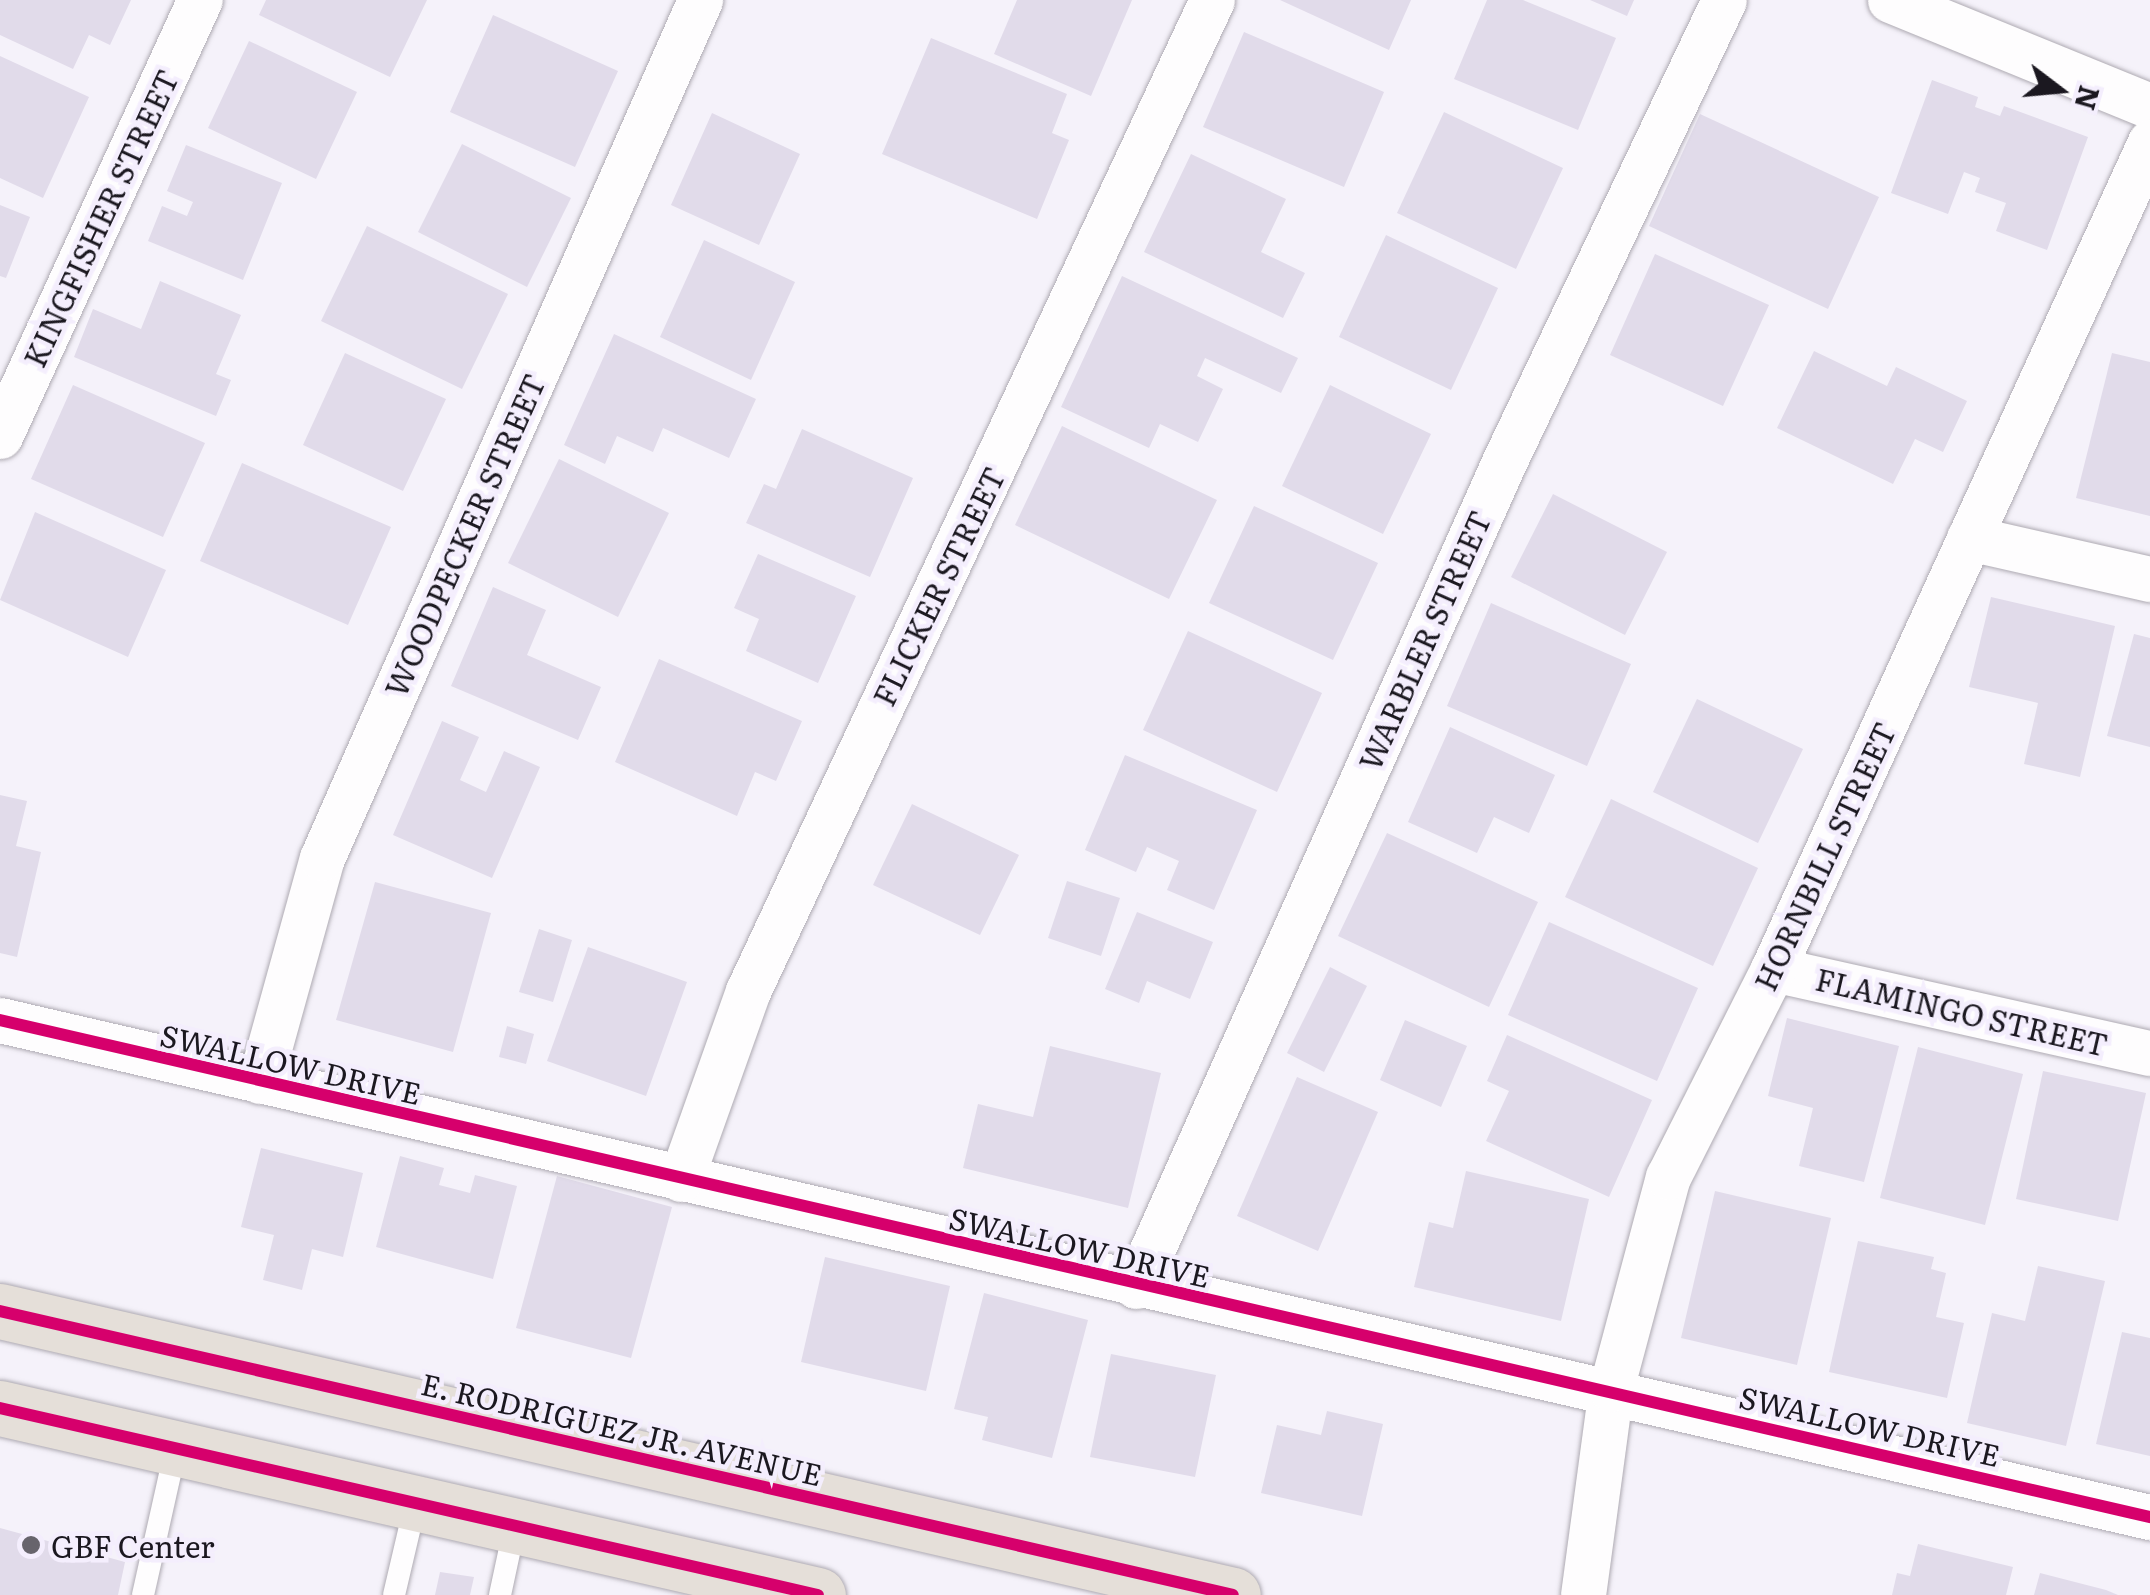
<!DOCTYPE html>
<style>
body{margin:0}
#map{position:relative;width:2150px;height:1595px;overflow:hidden;background:#f5f2fa;font-family:Literata,serif}
div>[style]{position:absolute}
.building>*{inset:0;background:#e1dbea}
.roads{filter:drop-shadow(0 0 2px #aeaab2) drop-shadow(0 0 2px #aeaab2)}
.service>*{height:22px;margin:-11px;padding:0 11px;transform-origin:11px;border-radius:11px;background:#fefdfe}
.minor>*{height:45px;margin:-22.5px;padding:0 22.5px;transform-origin:22.5px;border-radius:22.5px;background:#fefdfe}
.primary>*{height:55px;margin:-27.5px;padding:0 27.5px;transform-origin:27.5px;border-radius:27.5px;background:#e5dfd9}
.cycleway>*{height:12px;margin:-6px;padding:0 6px;transform-origin:6px;border-radius:6px;background:#d6006c}
.dots>*{width:28px;height:28px;translate:-50% -50%;box-sizing:border-box;border:5px solid #f4eefd;border-radius:50%}
span{translate:-50% -50%;white-space:nowrap;text-align:center;line-height:1.15;-webkit-text-stroke:9px #f4eefd;paint-order:stroke}
.street-label{font-size:30px;color:#1b1820}
.poi-label{font-size:30px;color:#1b1820}
.left{translate:0 -50%;text-align:left}
.north{position:absolute;left:2010px;top:40px;width:100px;height:100px;-webkit-text-stroke:8px #f4eefd;paint-order:stroke;rotate:106deg;font-size:28px;font-weight:700;line-height:40px;text-align:center;color:#1b1820}
.north::after{content:'';display:block;margin:auto;width:35px;height:45px;background:#1b1820;clip-path:polygon(50% 0,100% 100%,50% 72%,0 100%)}
</style>
<div id="map">
<div class="building">
<i style="clip-path:polygon(0 0,131px 0,110px 45px,89px 35px,73px 69px,0 35px)"></i>
<i style="clip-path:polygon(266px 0,427px 0,390px 77px,259px 15px)"></i>
<i style="clip-path:polygon(1017px 0,1132px 0,1091px 96px,994px 54px)"></i>
<i style="clip-path:polygon(1280px 0,1411px 0,1389px 50px)"></i>
<i style="clip-path:polygon(1487px 0,1523px 0,1616px 38px,1578px 130px,1454px 79px)"></i>
<i style="clip-path:polygon(1590px 0,1634px 0,1627px 16px)"></i>
<i style="clip-path:polygon(493px 15px,618px 71px,575px 167px,450px 112px)"></i>
<i style="clip-path:polygon(1244px 32px,1384px 92px,1344px 187px,1203px 127px)"></i>
<i style="clip-path:polygon(931px 38px,1067px 94px,1052px 133px,1069px 140px,1037px 219px,882px 154px)"></i>
<i style="clip-path:polygon(249px 41px,357px 92px,316px 179px,208px 128px)"></i>
<i style="clip-path:polygon(0 56px,89px 97px,43px 198px,0 178px)"></i>
<i style="clip-path:polygon(1932px 80px,1978px 97px,1975px 107px,2000px 116px,2004px 106px,2088px 137px,2047px 250px,1996px 231px,2006px 203px,1975px 192px,1980px 178px,1964px 172px,1948px 214px,1891px 193px)"></i>
<i style="clip-path:polygon(1444px 112px,1563px 168px,1516px 269px,1397px 213px)"></i>
<i style="clip-path:polygon(712px 113px,800px 154px,759px 245px,671px 205px)"></i>
<i style="clip-path:polygon(1700px 114px,1879px 197px,1828px 309px,1649px 226px)"></i>
<i style="clip-path:polygon(462px 144px,571px 198px,527px 287px,418px 232px)"></i>
<i style="clip-path:polygon(186px 145px,282px 183px,243px 280px,148px 241px,162px 206px,187px 216px,193px 202px,167px 191px)"></i>
<i style="clip-path:polygon(1191px 154px,1286px 199px,1261px 252px,1305px 273px,1283px 318px,1144px 252px)"></i>
<i style="clip-path:polygon(0 205px,30px 217px,6px 278px,0 276px)"></i>
<i style="clip-path:polygon(367px 226px,508px 294px,462px 389px,321px 321px)"></i>
<i style="clip-path:polygon(1386px 235px,1498px 288px,1451px 390px,1339px 337px)"></i>
<i style="clip-path:polygon(704px 240px,795px 282px,751px 380px,660px 337px)"></i>
<i style="clip-path:polygon(1655px 254px,1769px 305px,1723px 406px,1610px 355px)"></i>
<i style="clip-path:polygon(1122px 276px,1298px 358px,1281px 393px,1205px 358px,1197px 376px,1223px 389px,1198px 442px,1160px 424px,1149px 448px,1061px 407px)"></i>
<i style="clip-path:polygon(160px 281px,241px 315px,216px 374px,231px 380px,216px 416px,74px 357px,93px 309px,141px 329px)"></i>
<i style="clip-path:polygon(614px 334px,756px 399px,729px 458px,663px 428px,653px 452px,617px 436px,605px 464px,564px 445px)"></i>
<i style="clip-path:polygon(1814px 351px,1887px 386px,1896px 367px,1967px 401px,1943px 452px,1915px 439px,1893px 484px,1777px 428px)"></i>
<i style="clip-path:polygon(345px 353px,446px 399px,403px 491px,303px 445px)"></i>
<i style="clip-path:polygon(2112px 353px,2150px 362px,2150px 516px,2076px 498px)"></i>
<i style="clip-path:polygon(73px 385px,205px 443px,163px 537px,31px 479px)"></i>
<i style="clip-path:polygon(1330px 385px,1431px 434px,1383px 534px,1282px 486px)"></i>
<i style="clip-path:polygon(1062px 426px,1217px 500px,1169px 599px,1015px 525px)"></i>
<i style="clip-path:polygon(802px 429px,913px 478px,870px 577px,746px 523px,764px 484px,776px 489px)"></i>
<i style="clip-path:polygon(559px 459px,669px 513px,618px 617px,508px 563px)"></i>
<i style="clip-path:polygon(242px 463px,391px 527px,348px 625px,200px 561px)"></i>
<i style="clip-path:polygon(1553px 494px,1667px 552px,1625px 635px,1511px 577px)"></i>
<i style="clip-path:polygon(1254px 506px,1378px 563px,1333px 660px,1209px 603px)"></i>
<i style="clip-path:polygon(35px 512px,166px 570px,128px 657px,0 600px)"></i>
<i style="clip-path:polygon(758px 554px,856px 596px,818px 683px,746px 651px,759px 619px,734px 608px)"></i>
<i style="clip-path:polygon(493px 587px,546px 610px,527px 655px,601px 687px,578px 740px,451px 686px)"></i>
<i style="clip-path:polygon(1991px 597px,2115px 626px,2080px 777px,2024px 764px,2038px 703px,1969px 687px)"></i>
<i style="clip-path:polygon(1491px 603px,1631px 664px,1587px 766px,1447px 706px)"></i>
<i style="clip-path:polygon(1188px 631px,1322px 693px,1277px 792px,1143px 730px)"></i>
<i style="clip-path:polygon(2134px 634px,2150px 638px,2150px 747px,2107px 736px)"></i>
<i style="clip-path:polygon(659px 659px,802px 721px,776px 781px,755px 772px,737px 816px,615px 762px)"></i>
<i style="clip-path:polygon(1697px 699px,1803px 749px,1758px 843px,1653px 792px)"></i>
<i style="clip-path:polygon(442px 721px,479px 737px,460px 780px,486px 792px,504px 751px,540px 767px,492px 878px,393px 835px)"></i>
<i style="clip-path:polygon(1450px 727px,1555px 775px,1529px 833px,1494px 817px,1477px 853px,1408px 822px)"></i>
<i style="clip-path:polygon(1125px 755px,1257px 810px,1214px 910px,1167px 890px,1179px 861px,1147px 847px,1136px 872px,1085px 850px)"></i>
<i style="clip-path:polygon(0 795px,27px 801px,16px 846px,41px 852px,17px 957px,0 953px)"></i>
<i style="clip-path:polygon(1611px 799px,1758px 868px,1713px 966px,1565px 897px)"></i>
<i style="clip-path:polygon(912px 804px,1019px 855px,980px 935px,873px 885px)"></i>
<i style="clip-path:polygon(1387px 833px,1538px 902px,1489px 1007px,1338px 936px)"></i>
<i style="clip-path:polygon(1067px 881px,1120px 898px,1101px 956px,1048px 938px)"></i>
<i style="clip-path:polygon(375px 882px,491px 913px,453px 1052px,336px 1020px)"></i>
<i style="clip-path:polygon(1137px 912px,1213px 942px,1190px 999px,1147px 981px,1139px 1003px,1105px 989px)"></i>
<i style="clip-path:polygon(1549px 922px,1698px 988px,1657px 1081px,1508px 1015px)"></i>
<i style="clip-path:polygon(539px 929px,572px 940px,553px 1002px,519px 992px)"></i>
<i style="clip-path:polygon(588px 947px,687px 982px,646px 1096px,547px 1061px)"></i>
<i style="clip-path:polygon(1330px 967px,1367px 986px,1324px 1072px,1287px 1053px)"></i>
<i style="clip-path:polygon(1787px 1018px,1899px 1046px,1864px 1182px,1799px 1166px,1813px 1108px,1768px 1096px)"></i>
<i style="clip-path:polygon(1405px 1020px,1467px 1046px,1441px 1107px,1380px 1080px)"></i>
<i style="clip-path:polygon(507px 1026px,534px 1034px,526px 1064px,499px 1057px)"></i>
<i style="clip-path:polygon(1507px 1035px,1652px 1100px,1609px 1197px,1486px 1141px,1509px 1091px,1487px 1081px)"></i>
<i style="clip-path:polygon(1050px 1046px,1161px 1073px,1128px 1208px,963px 1168px,978px 1104px,1033px 1117px)"></i>
<i style="clip-path:polygon(1918px 1047px,2023px 1074px,1985px 1225px,1880px 1198px)"></i>
<i style="clip-path:polygon(2043px 1071px,2146px 1093px,2118px 1221px,2016px 1199px)"></i>
<i style="clip-path:polygon(1297px 1077px,1378px 1112px,1318px 1251px,1237px 1216px)"></i>
<i style="clip-path:polygon(261px 1148px,363px 1173px,343px 1257px,312px 1249px,302px 1290px,263px 1280px,274px 1235px,241px 1227px)"></i>
<i style="clip-path:polygon(400px 1156px,444px 1168px,439px 1185px,470px 1193px,475px 1175px,517px 1186px,493px 1279px,376px 1247px)"></i>
<i style="clip-path:polygon(1466px 1171px,1589px 1199px,1561px 1321px,1414px 1287px,1429px 1222px,1453px 1228px)"></i>
<i style="clip-path:polygon(557px 1176px,672px 1207px,631px 1358px,516px 1328px)"></i>
<i style="clip-path:polygon(1715px 1191px,1831px 1218px,1797px 1365px,1681px 1338px)"></i>
<i style="clip-path:polygon(1858px 1241px,1934px 1257px,1931px 1269px,1946px 1273px,1936px 1317px,1964px 1323px,1947px 1398px,1829px 1372px)"></i>
<i style="clip-path:polygon(825px 1257px,950px 1286px,926px 1391px,801px 1362px)"></i>
<i style="clip-path:polygon(2038px 1266px,2105px 1281px,2066px 1446px,1967px 1423px,1992px 1313px,2025px 1321px)"></i>
<i style="clip-path:polygon(984px 1293px,1088px 1320px,1052px 1458px,982px 1440px,988px 1417px,954px 1409px)"></i>
<i style="clip-path:polygon(2122px 1332px,2150px 1338px,2150px 1456px,2096px 1444px)"></i>
<i style="clip-path:polygon(1111px 1354px,1216px 1375px,1195px 1477px,1090px 1457px)"></i>
<i style="clip-path:polygon(1327px 1411px,1383px 1424px,1362px 1516px,1261px 1493px,1277px 1425px,1321px 1435px)"></i>
<i style="clip-path:polygon(0 1528px,125px 1562px,118px 1595px,0 1595px)"></i>
<i style="clip-path:polygon(1918px 1544px,2013px 1567px,2006px 1595px,1892px 1595px,1897px 1573px,1910px 1576px)"></i>
<i style="clip-path:polygon(440px 1572px,474px 1577px,470px 1595px,435px 1595px)"></i>
<i style="clip-path:polygon(2040px 1573px,2106px 1590px,2118px 1595px,2034px 1595px)"></i>
</div>
<div class="roads">
<div class="service">
<i style="left:143px;top:1595px;width:152px;rotate:-77.4deg"></i>
<i style="left:394px;top:1595px;width:97px;rotate:-76.8deg"></i>
<i style="left:500px;top:1595px;width:72px;rotate:-77.9deg"></i>
</div>
<div class="minor">
<i style="left:1890px;top:0;width:281px;rotate:22.2deg"></i>
<i style="left:0;top:436px;width:480px;rotate:-65.4deg"></i>
<i style="left:1969px;top:538px;width:186px;rotate:12.8deg"></i>
<i style="left:1773px;top:969px;width:386px;rotate:12.6deg"></i>
<i style="left:0;top:1020px;width:2207px;rotate:13.02deg"></i>
<i style="left:260px;top:1081px;width:231px;rotate:-74.5deg"></i>
<i style="left:322px;top:858px;width:938px;rotate:-66.22deg"></i>
<i style="left:681px;top:1179px;width:200px;rotate:-70.4deg"></i>
<i style="left:748px;top:991px;width:1094px;rotate:-64.91deg"></i>
<i style="left:1136px;top:1286px;width:905px;rotate:-65.93deg"></i>
<i style="left:1505px;top:460px;width:509px;rotate:-64.54deg"></i>
<i style="left:1583px;top:1595px;width:208px;rotate:-82.3deg"></i>
<i style="left:1611px;top:1389px;width:220px;rotate:-75deg"></i>
<i style="left:1668px;top:1177px;width:233px;rotate:-63.2deg"></i>
<i style="left:1773px;top:969px;width:909px;rotate:-65.49deg"></i>
</div>
<div class="primary">
<i style="left:0;top:1311px;width:1265px;rotate:12.97deg"></i>
<i style="left:0;top:1408px;width:839px;rotate:12.88deg"></i>
</div>
</div>
<div class="cycleway">
<i style="left:0;top:1020px;width:2207px;rotate:13.02deg"></i>
<i style="left:0;top:1311px;width:1265px;rotate:12.97deg"></i>
<i style="left:0;top:1408px;width:839px;rotate:12.88deg"></i>
</div>
<div class="dots">
<i style="left:31px;top:1545px;background:#67646c"></i>
</div>
<div class="street-label">
<span style="left:100px;top:218px;rotate:-65deg">KINGFISHER STREET</span>
<span style="left:464px;top:535px;rotate:-66deg">WOODPECKER STREET</span>
<span style="left:938px;top:586px;rotate:-64deg">FLICKER STREET</span>
<span style="left:1424px;top:640px;rotate:-66deg">WARBLER STREET</span>
<span style="left:1824px;top:856px;rotate:-65deg">HORNBILL STREET</span>
<span style="left:1962px;top:1011px;rotate:13deg">FLAMINGO STREET</span>
<span style="left:291px;top:1063px;rotate:13deg">SWALLOW DRIVE</span>
<span style="left:1080px;top:1246px;rotate:13deg">SWALLOW DRIVE</span>
<span style="left:1870px;top:1425px;rotate:13deg">SWALLOW DRIVE</span>
<span style="left:622px;top:1428px;rotate:13deg">E. RODRIGUEZ JR. AVENUE</span>
</div>
<div class="poi-label">
<span class="left" style="left:51px;top:1545px">GBF Center</span>
</div>
<div class="north">N</div>
</div>
